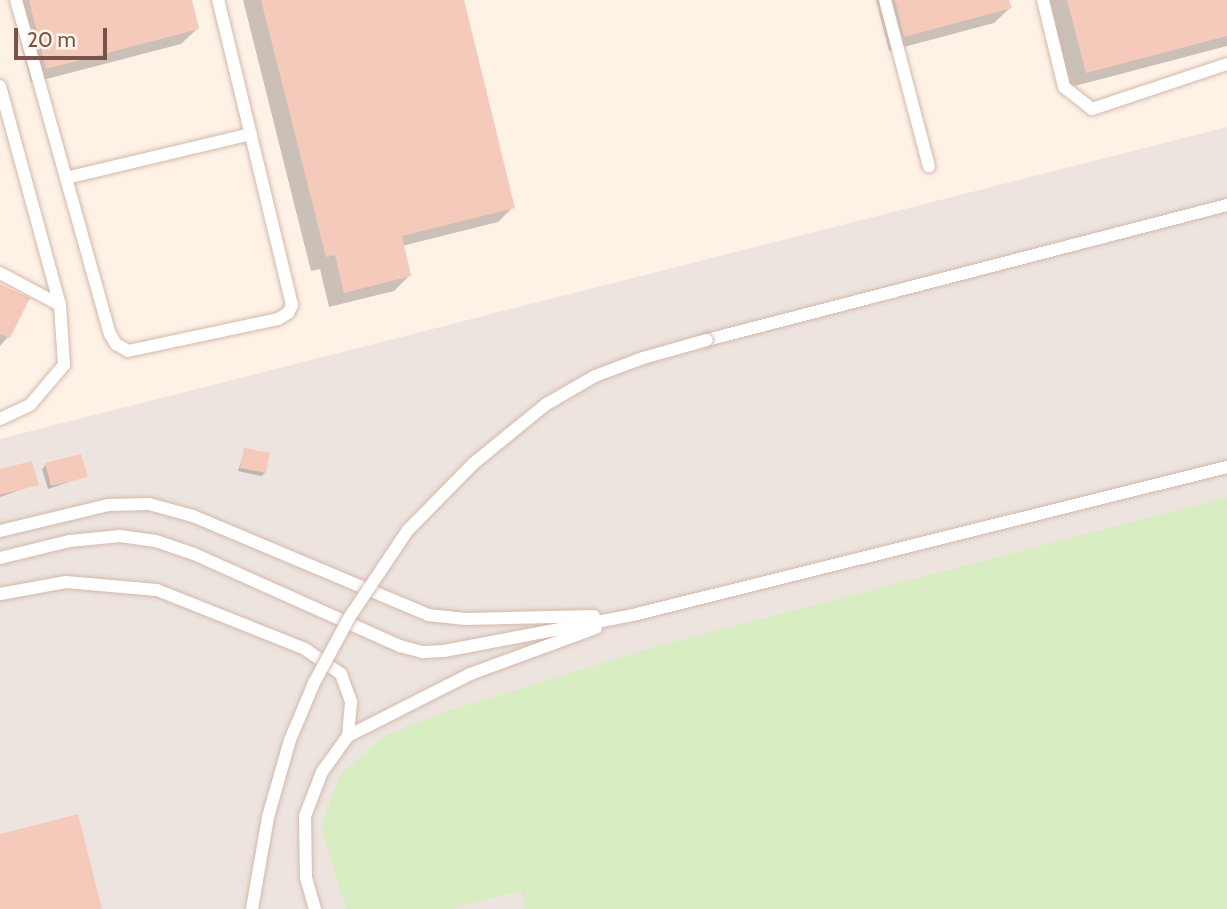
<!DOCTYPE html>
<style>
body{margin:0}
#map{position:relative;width:1227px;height:909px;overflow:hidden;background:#fef1e5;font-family:Cabin,sans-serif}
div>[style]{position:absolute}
.industrial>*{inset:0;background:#ede4df}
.green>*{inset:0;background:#d9edc2}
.shadow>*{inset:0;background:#0003}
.building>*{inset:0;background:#f5caba}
.roads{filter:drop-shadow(0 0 2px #d3b9ac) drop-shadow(0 0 2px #d3b9ac)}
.service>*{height:12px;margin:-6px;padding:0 6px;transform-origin:6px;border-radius:6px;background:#fff}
.bridges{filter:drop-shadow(0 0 2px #d3b9ac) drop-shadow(0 0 2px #d3b9ac)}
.service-bridge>*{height:12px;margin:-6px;padding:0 6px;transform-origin:6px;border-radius:6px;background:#fff}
span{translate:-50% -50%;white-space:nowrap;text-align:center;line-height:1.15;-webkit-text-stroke:7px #fff5ed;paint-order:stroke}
.scale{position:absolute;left:14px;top:28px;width:93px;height:32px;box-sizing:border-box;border:4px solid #795348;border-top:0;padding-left:9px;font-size:21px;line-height:24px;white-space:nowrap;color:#795348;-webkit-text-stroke:5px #fff5ed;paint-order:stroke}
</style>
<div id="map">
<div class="industrial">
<i style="clip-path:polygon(1227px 127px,1227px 909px,0 909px,0 439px)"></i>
</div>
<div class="green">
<i style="clip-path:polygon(1227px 497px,1227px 909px,526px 909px,521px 890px,453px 909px,346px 909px,321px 827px,339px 776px,382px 737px,439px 714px,654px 647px)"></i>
</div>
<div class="shadow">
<i style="clip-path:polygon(10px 0,190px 0,197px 29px,181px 44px,31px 83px)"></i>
<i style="clip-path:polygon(243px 0,462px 0,513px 207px,498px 222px,402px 246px,409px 276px,394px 291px,329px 307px,320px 269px,311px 271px)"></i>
<i style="clip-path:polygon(876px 0,1008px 0,1010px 8px,994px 23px,889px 51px)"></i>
<i style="clip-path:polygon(1048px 0,1227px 0,1227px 46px,1071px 87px)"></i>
<i style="clip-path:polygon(0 286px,27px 299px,8px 337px,0 346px)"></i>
<i style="clip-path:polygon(245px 450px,265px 473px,261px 476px,238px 471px)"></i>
<i style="clip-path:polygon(46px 465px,86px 476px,48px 489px,42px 469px)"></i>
<i style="clip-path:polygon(0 471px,37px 484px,0 497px)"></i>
</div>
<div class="building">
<i style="clip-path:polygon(29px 0,192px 0,199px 29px,46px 69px)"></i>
<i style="clip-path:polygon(261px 0,464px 0,515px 208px,402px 236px,411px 276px,344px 293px,335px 255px,326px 257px)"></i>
<i style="clip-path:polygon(895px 0,1009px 0,1012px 8px,904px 37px)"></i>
<i style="clip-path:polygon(1067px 0,1227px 0,1227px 36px,1086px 73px)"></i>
<i style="clip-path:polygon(0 284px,30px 298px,10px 338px,0 334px)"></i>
<i style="clip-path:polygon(244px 448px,270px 453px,266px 473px,240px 468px)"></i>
<i style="clip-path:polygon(81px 454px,88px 477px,51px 486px,45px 463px)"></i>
<i style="clip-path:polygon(32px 461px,39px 485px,0 495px,0 469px)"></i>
<i style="clip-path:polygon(78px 814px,102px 909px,0 909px,0 834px)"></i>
</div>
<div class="roads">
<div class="service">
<i style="left:16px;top:0;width:347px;rotate:74.3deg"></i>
<i style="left:110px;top:334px;width:12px;rotate:59deg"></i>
<i style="left:116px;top:344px;width:14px;rotate:30deg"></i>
<i style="left:128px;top:351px;width:153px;rotate:-12deg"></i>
<i style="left:278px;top:319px;width:12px;rotate:-31deg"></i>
<i style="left:288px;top:313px;width:9px;rotate:-63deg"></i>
<i style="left:292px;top:305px;width:314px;rotate:-103.6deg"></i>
<i style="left:885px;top:0;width:172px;rotate:75.2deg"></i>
<i style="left:1043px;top:0;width:89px;rotate:76.4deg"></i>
<i style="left:1064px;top:87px;width:36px;rotate:38deg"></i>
<i style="left:1092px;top:109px;width:142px;rotate:-18.4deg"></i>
<i style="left:0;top:86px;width:227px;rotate:74.7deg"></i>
<i style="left:60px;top:305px;width:60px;rotate:86.2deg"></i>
<i style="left:64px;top:365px;width:52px;rotate:130.4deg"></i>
<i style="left:30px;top:405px;width:33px;rotate:155deg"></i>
<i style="left:66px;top:178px;width:190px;rotate:-13.4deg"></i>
<i style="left:0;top:273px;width:68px;rotate:28.1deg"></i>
<i style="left:707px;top:340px;width:537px;rotate:-14.55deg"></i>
<i style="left:0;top:531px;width:111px;rotate:-13.5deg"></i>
<i style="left:108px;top:505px;width:41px;rotate:-1.4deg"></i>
<i style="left:149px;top:504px;width:46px;rotate:15.3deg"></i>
<i style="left:193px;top:516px;width:255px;rotate:22.8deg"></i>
<i style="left:428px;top:615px;width:38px;rotate:6deg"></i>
<i style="left:466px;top:619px;width:128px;rotate:-1.3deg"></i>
<i style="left:0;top:558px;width:72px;rotate:-13.7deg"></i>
<i style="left:70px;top:541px;width:50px;rotate:-5.7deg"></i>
<i style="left:120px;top:536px;width:36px;rotate:8deg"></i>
<i style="left:156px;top:541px;width:40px;rotate:18.9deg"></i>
<i style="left:194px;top:554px;width:226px;rotate:24.1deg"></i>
<i style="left:400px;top:646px;width:24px;rotate:15deg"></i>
<i style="left:423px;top:652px;width:21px;rotate:-3deg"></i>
<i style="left:444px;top:651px;width:192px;rotate:-10.8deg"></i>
<i style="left:633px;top:615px;width:612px;rotate:-13.99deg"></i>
<i style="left:0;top:594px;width:67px;rotate:-10.3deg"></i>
<i style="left:66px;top:582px;width:91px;rotate:5deg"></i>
<i style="left:157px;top:590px;width:159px;rotate:21.7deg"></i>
<i style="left:305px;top:649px;width:44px;rotate:34.8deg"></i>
<i style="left:341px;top:674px;width:30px;rotate:70deg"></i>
<i style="left:351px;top:702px;width:34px;rotate:95deg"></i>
<i style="left:315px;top:909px;width:32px;rotate:-106deg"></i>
<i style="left:306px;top:878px;width:62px;rotate:-90.9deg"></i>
<i style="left:305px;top:816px;width:47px;rotate:-68.9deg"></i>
<i style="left:322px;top:772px;width:44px;rotate:-54.2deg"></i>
<i style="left:348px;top:736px;width:137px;rotate:-26.9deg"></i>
<i style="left:470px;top:674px;width:134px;rotate:-20.1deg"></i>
</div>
</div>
<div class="bridges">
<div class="service-bridge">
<i style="left:252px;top:909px;width:93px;rotate:-80.1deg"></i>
<i style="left:268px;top:817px;width:80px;rotate:-74.1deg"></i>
<i style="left:290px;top:740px;width:62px;rotate:-67.2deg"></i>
<i style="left:314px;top:683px;width:74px;rotate:-61.7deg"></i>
<i style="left:349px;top:618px;width:106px;rotate:-56.2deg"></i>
<i style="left:408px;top:530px;width:94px;rotate:-45.4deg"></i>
<i style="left:474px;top:463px;width:92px;rotate:-39.2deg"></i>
<i style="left:545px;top:405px;width:58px;rotate:-30.1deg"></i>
<i style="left:595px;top:376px;width:51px;rotate:-20.6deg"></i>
<i style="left:643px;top:358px;width:66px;rotate:-15.7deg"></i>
</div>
</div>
<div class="scale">20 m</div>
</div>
